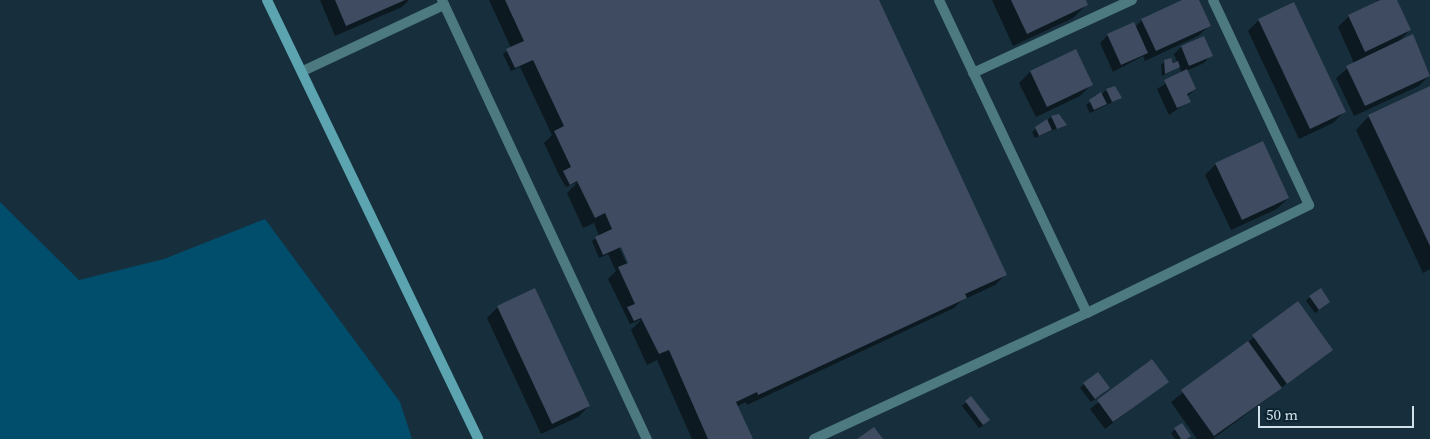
<!DOCTYPE html>
<style>
body{margin:0}
#map{position:relative;width:1430px;height:439px;overflow:hidden;background:#172f3c;font-family:"Source Serif 4",serif}
div>[style]{position:absolute}
.green>*{inset:0;background:#004d6c}
.shadow>*{inset:0;background:#0007}
.building>*{inset:0;background:#3e4b60}
.lane>*{height:10px;margin:-5px;padding:0 5px;transform-origin:5px;border-radius:5px;background:#4d7980}
.secondary>*{height:10px;margin:-5px;padding:0 5px;transform-origin:5px;border-radius:5px;background:#5ba4b0}
span{translate:-50% -50%;white-space:nowrap;text-align:center;line-height:1.15;-webkit-text-stroke:4.5px #0d2532;paint-order:stroke}
.scale{position:absolute;left:1258px;top:406px;width:156px;height:22px;box-sizing:border-box;border:2px solid #d2e0e8;border-top:0;padding-left:6px;font-size:15px;line-height:18px;white-space:nowrap;color:#d2e0e8;-webkit-text-stroke:4px #0d2532;paint-order:stroke}
</style>
<div id="map">
<div class="green">
<i style="clip-path:polygon(0 202px,79px 280px,164px 259px,265px 219px,400px 402px,412px 439px,0 439px)"></i>
</div>
<div class="shadow">
<i style="clip-path:polygon(320px 0,409px 0,402px 7px,335px 36px)"></i>
<i style="clip-path:polygon(evenodd,489px 0,877px 0,1006px 274px,995px 285px,961px 301px,954px 308px,747px 405px,746px 402px,736px 407px,752px 439px,692px 439px,657px 360px,647px 365px,631px 330px,642px 319px,630px 324px,608px 279px,616px 271px,608px 254px,599px 258px,592px 241px,599px 236px,594px 223px,583px 228px,567px 193px,578px 182px,566px 187px,560px 177px,544px 143px,552px 135px,520px 67px,511px 71px,503px 54px,511px 48px,489px 0,621px 245px,632px 268px,629px 269px,619px 247px,621px 245px)"></i>
<i style="clip-path:polygon(992px 0,1085px 0,1087px 4px,1073px 18px,1013px 46px)"></i>
<i style="clip-path:polygon(1185px 0,1198px 0,1210px 25px,1198px 36px,1145px 61px,1143px 56px,1113px 72px,1100px 43px,1108px 35px,1135px 27px,1142px 20px)"></i>
<i style="clip-path:polygon(1377px 0,1396px 0,1410px 30px,1397px 43px,1412px 36px,1430px 75px,1419px 86px,1354px 116px,1336px 78px,1354px 63px,1338px 27px,1349px 16px,1378px 2px)"></i>
<i style="clip-path:polygon(1259px 20px,1344px 112px,1333px 123px,1299px 139px,1248px 31px)"></i>
<i style="clip-path:polygon(1182px 46px,1211px 55px,1204px 63px,1186px 71px,1195px 89px,1187px 97px,1189px 101px,1169px 115px,1157px 89px,1182px 73px,1179px 67px,1162px 76px,1161px 65px,1165px 61px,1177px 62px,1174px 54px)"></i>
<i style="clip-path:polygon(1075px 50px,1091px 85px,1080px 96px,1036px 117px,1019px 83px,1030px 72px)"></i>
<i style="clip-path:polygon(1430px 87px,1430px 269px,1423px 273px,1356px 130px,1369px 116px)"></i>
<i style="clip-path:polygon(1107px 90px,1121px 98px,1090px 113px,1086px 105px)"></i>
<i style="clip-path:polygon(1051px 117px,1062px 117px,1065px 125px,1035px 138px,1032px 132px)"></i>
<i style="clip-path:polygon(1216px 164px,1288px 198px,1277px 209px,1231px 230px,1205px 175px)"></i>
<i style="clip-path:polygon(1310px 297px,1325px 306px,1315px 313px,1306px 301px)"></i>
<i style="clip-path:polygon(1298px 303px,1332px 350px,1213px 439px,1197px 439px,1171px 402px)"></i>
<i style="clip-path:polygon(498px 307px,589px 406px,578px 417px,541px 434px,487px 318px)"></i>
<i style="clip-path:polygon(1152px 361px,1167px 381px,1105px 429px,1090px 409px)"></i>
<i style="clip-path:polygon(1084px 384px,1105px 392px,1091px 402px,1080px 388px)"></i>
<i style="clip-path:polygon(971px 398px,985px 424px,979px 428px,962px 406px)"></i>
<i style="clip-path:polygon(1182px 424px,1186px 439px,1175px 439px,1171px 433px)"></i>
</div>
<div class="building">
<i style="clip-path:polygon(335px 0,405px 0,346px 26px)"></i>
<i style="clip-path:polygon(505px 0,879px 0,1007px 275px,965px 294px,967px 298px,758px 395px,757px 392px,736px 402px,753px 439px,708px 439px,669px 350px,659px 354px,641px 318px,634px 321px,627px 307px,635px 304px,618px 267px,628px 263px,621px 247px,603px 255px,595px 237px,612px 229px,605px 213px,595px 218px,577px 181px,570px 185px,563px 171px,571px 167px,554px 131px,564px 126px,533px 60px,515px 68px,506px 49px,524px 41px)"></i>
<i style="clip-path:polygon(1011px 0,1086px 0,1088px 5px,1027px 34px)"></i>
<i style="clip-path:polygon(1182px 0,1199px 0,1211px 26px,1156px 51px,1141px 19px)"></i>
<i style="clip-path:polygon(1380px 0,1397px 0,1411px 30px,1365px 52px,1348px 15px)"></i>
<i style="clip-path:polygon(1294px 2px,1346px 112px,1310px 129px,1258px 19px)"></i>
<i style="clip-path:polygon(1134px 22px,1148px 53px,1121px 65px,1107px 34px)"></i>
<i style="clip-path:polygon(1413px 34px,1430px 76px,1365px 106px,1346px 66px)"></i>
<i style="clip-path:polygon(1204px 36px,1213px 56px,1189px 66px,1181px 46px)"></i>
<i style="clip-path:polygon(1076px 49px,1093px 85px,1047px 107px,1030px 71px)"></i>
<i style="clip-path:polygon(1171px 58px,1173px 63px,1178px 61px,1180px 67px,1165px 74px,1164px 60px)"></i>
<i style="clip-path:polygon(1187px 69px,1196px 89px,1187px 94px,1191px 102px,1177px 108px,1164px 80px)"></i>
<i style="clip-path:polygon(1115px 86px,1122px 98px,1112px 102px,1106px 89px)"></i>
<i style="clip-path:polygon(1430px 86px,1430px 246px,1368px 115px)"></i>
<i style="clip-path:polygon(1101px 92px,1107px 104px,1094px 110px,1089px 100px)"></i>
<i style="clip-path:polygon(1059px 114px,1067px 125px,1057px 129px,1051px 116px)"></i>
<i style="clip-path:polygon(1047px 119px,1052px 130px,1039px 136px,1035px 127px)"></i>
<i style="clip-path:polygon(1263px 141px,1289px 198px,1242px 220px,1215px 163px)"></i>
<i style="clip-path:polygon(535px 288px,590px 406px,552px 424px,497px 306px)"></i>
<i style="clip-path:polygon(1321px 288px,1330px 302px,1319px 310px,1309px 296px)"></i>
<i style="clip-path:polygon(1298px 301px,1333px 350px,1287px 384px,1252px 335px)"></i>
<i style="clip-path:polygon(1248px 341px,1282px 388px,1214px 436px,1181px 390px)"></i>
<i style="clip-path:polygon(1152px 359px,1169px 382px,1113px 422px,1097px 400px)"></i>
<i style="clip-path:polygon(1098px 372px,1110px 388px,1095px 399px,1083px 383px)"></i>
<i style="clip-path:polygon(971px 396px,990px 420px,983px 425px,965px 401px)"></i>
<i style="clip-path:polygon(1182px 423px,1191px 436px,1187px 439px,1181px 439px,1174px 428px)"></i>
<i style="clip-path:polygon(874px 427px,883px 439px,857px 439px)"></i>
</div>
<div class="lane">
<i style="left:442px;top:0;width:485px;rotate:65deg"></i>
<i style="left:939px;top:0;width:346px;rotate:64.7deg"></i>
<i style="left:303px;top:71px;width:156px;rotate:-25.1deg"></i>
<i style="left:973px;top:73px;width:175px;rotate:-24.7deg"></i>
<i style="left:814px;top:439px;width:301px;rotate:-24.8deg"></i>
<i style="left:1087px;top:313px;width:247px;rotate:-25.9deg"></i>
<i style="left:1309px;top:205px;width:226px;rotate:-115.1deg"></i>
</div>
<div class="secondary">
<i style="left:267px;top:0;width:487px;rotate:64.3deg"></i>
</div>
<div class="scale">50 m</div>
</div>
